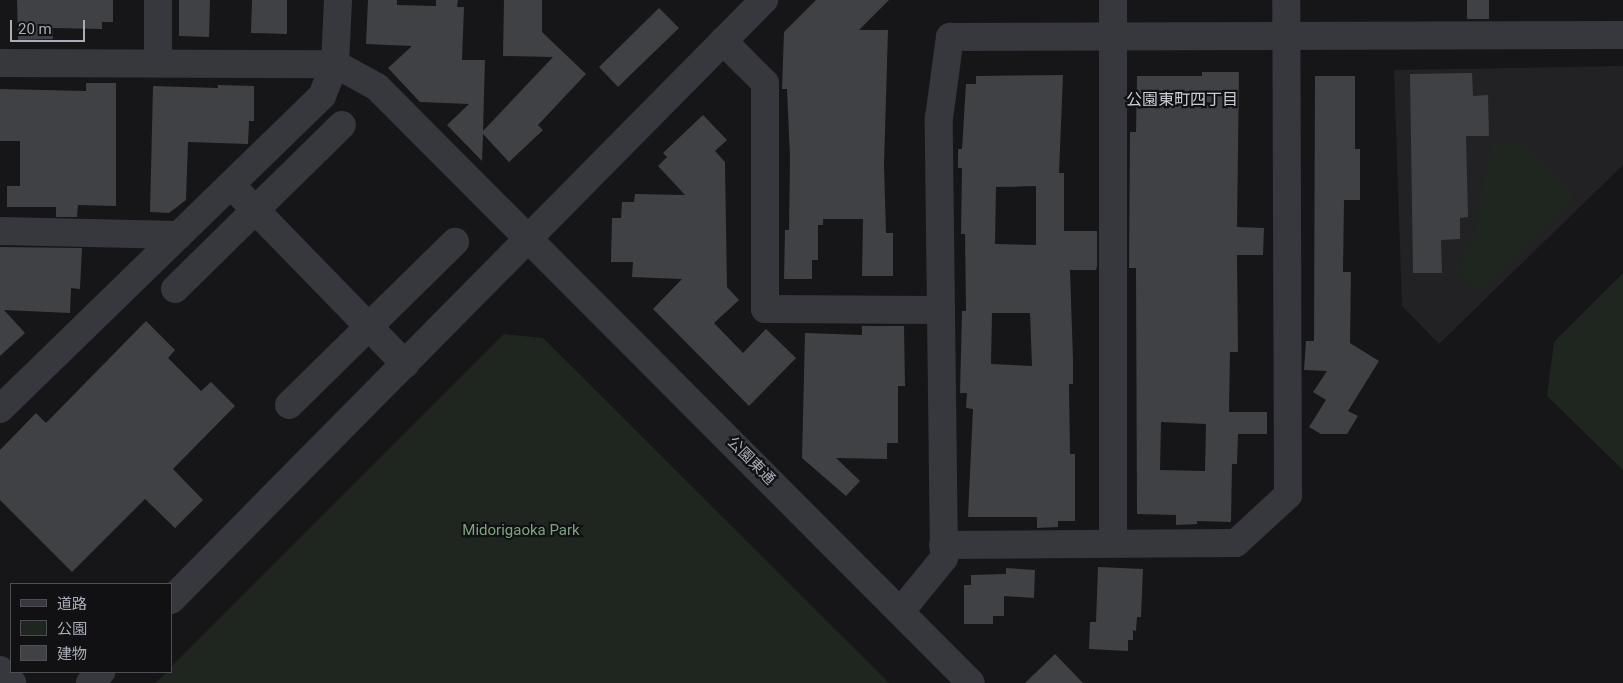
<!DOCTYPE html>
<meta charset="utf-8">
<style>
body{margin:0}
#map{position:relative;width:1623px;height:683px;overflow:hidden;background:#161618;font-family:Roboto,"Noto Sans JP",sans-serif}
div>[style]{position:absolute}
.built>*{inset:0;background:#222225}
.green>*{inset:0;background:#1e261f}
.building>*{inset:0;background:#404145}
.minor>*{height:28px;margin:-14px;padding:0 14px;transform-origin:14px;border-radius:14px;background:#37383d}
span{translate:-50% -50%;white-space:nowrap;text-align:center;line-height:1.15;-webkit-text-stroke:4.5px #111113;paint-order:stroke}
.street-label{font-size:15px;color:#a8adb8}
.park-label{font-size:15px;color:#7fa381}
.neighbourhood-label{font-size:16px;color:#c9ccd4}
.legend{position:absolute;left:10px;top:583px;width:162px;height:90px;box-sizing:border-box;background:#111113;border:1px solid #4d4f55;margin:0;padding:6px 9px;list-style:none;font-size:15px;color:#a8adb8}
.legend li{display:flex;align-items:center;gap:10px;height:25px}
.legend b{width:25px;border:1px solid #4d4f55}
.scale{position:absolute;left:10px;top:20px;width:75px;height:22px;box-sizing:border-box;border:2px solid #a8adb8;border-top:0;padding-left:6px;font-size:15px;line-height:18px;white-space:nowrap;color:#a8adb8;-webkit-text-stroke:4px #111113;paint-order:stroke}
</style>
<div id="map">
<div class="built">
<i style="clip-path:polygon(1623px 66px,1623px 165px,1439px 344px,1402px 306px,1394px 70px)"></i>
</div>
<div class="green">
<i style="clip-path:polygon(1519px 141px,1574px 196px,1477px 293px,1454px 271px,1474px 236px,1491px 144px)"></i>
<i style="clip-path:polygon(1623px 273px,1623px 470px,1547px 396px,1554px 342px)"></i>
<i style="clip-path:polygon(504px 334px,543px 338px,889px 683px,155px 683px,167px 672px,171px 672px,171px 667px)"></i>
</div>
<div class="building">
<i style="clip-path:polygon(17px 0,113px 0,113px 22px,102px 22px,102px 29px,53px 28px,53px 39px,18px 40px)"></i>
<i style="clip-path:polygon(179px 0,210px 0,209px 37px,179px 36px)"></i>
<i style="clip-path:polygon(252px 0,287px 0,287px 34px,251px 33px)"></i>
<i style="clip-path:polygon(368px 0,397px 0,397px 5px,436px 6px,436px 0,458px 0,457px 7px,464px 7px,462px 60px,485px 60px,483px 131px,553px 57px,503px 56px,504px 0,542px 0,542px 32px,586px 74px,538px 125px,543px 130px,509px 162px,483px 134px,482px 161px,447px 125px,469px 104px,420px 102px,388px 68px,412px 46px,366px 44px)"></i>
<i style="clip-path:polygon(816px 0,889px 0,859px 30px,888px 30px,884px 165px,886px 233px,893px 233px,893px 276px,862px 276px,863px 219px,823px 219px,823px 225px,818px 225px,818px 260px,812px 260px,812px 279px,784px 279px,785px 230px,789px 230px,790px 157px,787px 89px,782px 89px,784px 32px)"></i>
<i style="clip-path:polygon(1467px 0,1489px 0,1489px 19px,1467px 19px)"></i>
<i style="clip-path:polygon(659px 8px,679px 28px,618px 87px,599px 67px)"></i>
<i style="clip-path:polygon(evenodd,1202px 72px,1239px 72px,1237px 227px,1264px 228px,1263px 255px,1237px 255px,1238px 352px,1230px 352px,1229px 412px,1267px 412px,1267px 434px,1238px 434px,1237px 464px,1232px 464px,1231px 522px,1197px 521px,1197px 524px,1176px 525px,1176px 515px,1137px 514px,1136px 268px,1129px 268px,1130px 132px,1136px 132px,1137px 76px,1202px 76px,1202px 72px,1161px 422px,1206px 424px,1205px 471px,1160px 470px,1161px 422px)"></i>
<i style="clip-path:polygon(1472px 73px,1473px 96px,1488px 95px,1489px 136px,1466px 136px,1468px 217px,1460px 218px,1460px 239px,1441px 240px,1442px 273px,1413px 273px,1410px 74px)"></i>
<i style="clip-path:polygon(evenodd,1063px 75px,1059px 173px,1064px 173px,1064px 231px,1097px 231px,1097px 266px,1096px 270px,1070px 270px,1073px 360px,1073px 384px,1069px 384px,1070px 454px,1075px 454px,1075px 521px,1058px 521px,1058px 527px,1037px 528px,1037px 517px,968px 517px,973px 409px,966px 408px,967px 393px,960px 393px,962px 311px,966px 311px,965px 234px,961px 234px,962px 168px,958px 168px,958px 149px,962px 149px,966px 84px,976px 84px,976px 76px,1063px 75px,1036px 186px,1036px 245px,995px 244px,996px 187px,1036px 186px,1063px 75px,992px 313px,1030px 313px,1032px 366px,991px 364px,992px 313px)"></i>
<i style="clip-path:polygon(1315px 76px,1355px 76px,1355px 149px,1360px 149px,1360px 200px,1344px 200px,1343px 272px,1351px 272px,1350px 343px,1379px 361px,1348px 411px,1358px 416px,1347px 434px,1321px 434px,1309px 427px,1326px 400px,1313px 392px,1327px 371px,1304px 370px,1306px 341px,1314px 341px)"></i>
<i style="clip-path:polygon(86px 83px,116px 83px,116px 206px,78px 205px,77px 217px,56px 217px,56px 207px,7px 207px,7px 186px,20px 186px,20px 141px,0 141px,0 89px,86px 91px)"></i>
<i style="clip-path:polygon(218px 85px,254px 86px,254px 121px,249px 121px,248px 144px,188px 142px,186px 200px,169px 213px,150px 212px,153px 86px,218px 88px)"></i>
<i style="clip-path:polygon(703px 115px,727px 140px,715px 151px,725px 162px,727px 287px,739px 300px,714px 323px,743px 353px,766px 329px,796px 358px,749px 406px,653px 309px,682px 279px,632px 277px,633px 262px,611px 262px,612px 218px,621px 218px,622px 202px,634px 202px,635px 194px,685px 195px,658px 166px,667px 157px,663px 153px)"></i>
<i style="clip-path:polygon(0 247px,82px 248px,80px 289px,71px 288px,70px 313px,4px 310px,25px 333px,0 356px)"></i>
<i style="clip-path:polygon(146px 321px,175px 350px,168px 358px,201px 391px,211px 382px,235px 406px,173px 469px,203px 500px,175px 528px,145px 499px,72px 572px,0 500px,0 450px,36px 413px,46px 423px)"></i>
<i style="clip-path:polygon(862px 326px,904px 326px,905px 386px,898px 386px,898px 443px,887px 443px,887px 459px,836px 458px,860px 481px,846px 496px,802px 458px,805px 333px,862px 335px)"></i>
<i style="clip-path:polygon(1098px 567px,1143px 569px,1141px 617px,1137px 617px,1136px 631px,1133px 630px,1133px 640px,1128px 640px,1128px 651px,1089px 649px,1090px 622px,1096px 622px)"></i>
<i style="clip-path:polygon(1006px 568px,1035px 570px,1034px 598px,1004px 596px,1004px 616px,993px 616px,993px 624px,964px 624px,964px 585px,971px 585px,971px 575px,1006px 574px)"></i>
<i style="clip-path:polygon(1055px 654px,1083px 683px,1025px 683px)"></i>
</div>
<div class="minor">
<i style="left:1113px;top:0;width:542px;rotate:90deg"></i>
<i style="left:723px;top:41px;width:59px;rotate:45deg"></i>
<i style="left:765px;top:83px;width:226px;rotate:90deg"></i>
<i style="left:765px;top:309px;width:175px;rotate:0.3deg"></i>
<i style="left:158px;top:61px;width:61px;rotate:-90deg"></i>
<i style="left:0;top:63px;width:335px;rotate:0.2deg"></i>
<i style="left:335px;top:64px;width:48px;rotate:28.7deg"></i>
<i style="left:377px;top:87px;width:841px;rotate:45.1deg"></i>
<i style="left:231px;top:185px;width:250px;rotate:45.8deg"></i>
<i style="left:0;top:231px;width:179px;rotate:1.3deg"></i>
<i style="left:175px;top:289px;width:234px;rotate:-44.5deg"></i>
<i style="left:289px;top:405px;width:233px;rotate:-44.5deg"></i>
<i style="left:0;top:409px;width:449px;rotate:-44.2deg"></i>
<i style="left:322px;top:96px;width:35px;rotate:-68deg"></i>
<i style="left:335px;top:64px;width:64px;rotate:-87.3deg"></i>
<i style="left:943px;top:545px;width:293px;rotate:-0.4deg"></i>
<i style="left:1236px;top:543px;width:71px;rotate:-42.7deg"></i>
<i style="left:1288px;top:495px;width:495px;rotate:-90.2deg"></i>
<i style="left:171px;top:600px;width:844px;rotate:-45.34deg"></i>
<i style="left:901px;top:611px;width:68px;rotate:-50.9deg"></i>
<i style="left:944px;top:558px;width:440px;rotate:-90.7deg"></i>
<i style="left:939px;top:118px;width:82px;rotate:-82.3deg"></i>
<i style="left:950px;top:37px;width:673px;rotate:-0.17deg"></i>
<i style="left:0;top:670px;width:18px;rotate:47deg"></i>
<i style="left:90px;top:683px;width:16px;rotate:-45deg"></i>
</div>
<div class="street-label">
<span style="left:751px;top:461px;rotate:45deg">公園東通</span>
</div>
<div class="park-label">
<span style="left:521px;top:531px">Midorigaoka Park</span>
</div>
<div class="neighbourhood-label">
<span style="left:1182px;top:100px">公園東町四丁目</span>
</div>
<ul class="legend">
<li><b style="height:6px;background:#37383d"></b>道路</li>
<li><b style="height:14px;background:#1e261f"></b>公園</li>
<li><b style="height:14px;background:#404145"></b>建物</li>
</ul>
<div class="scale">20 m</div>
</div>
